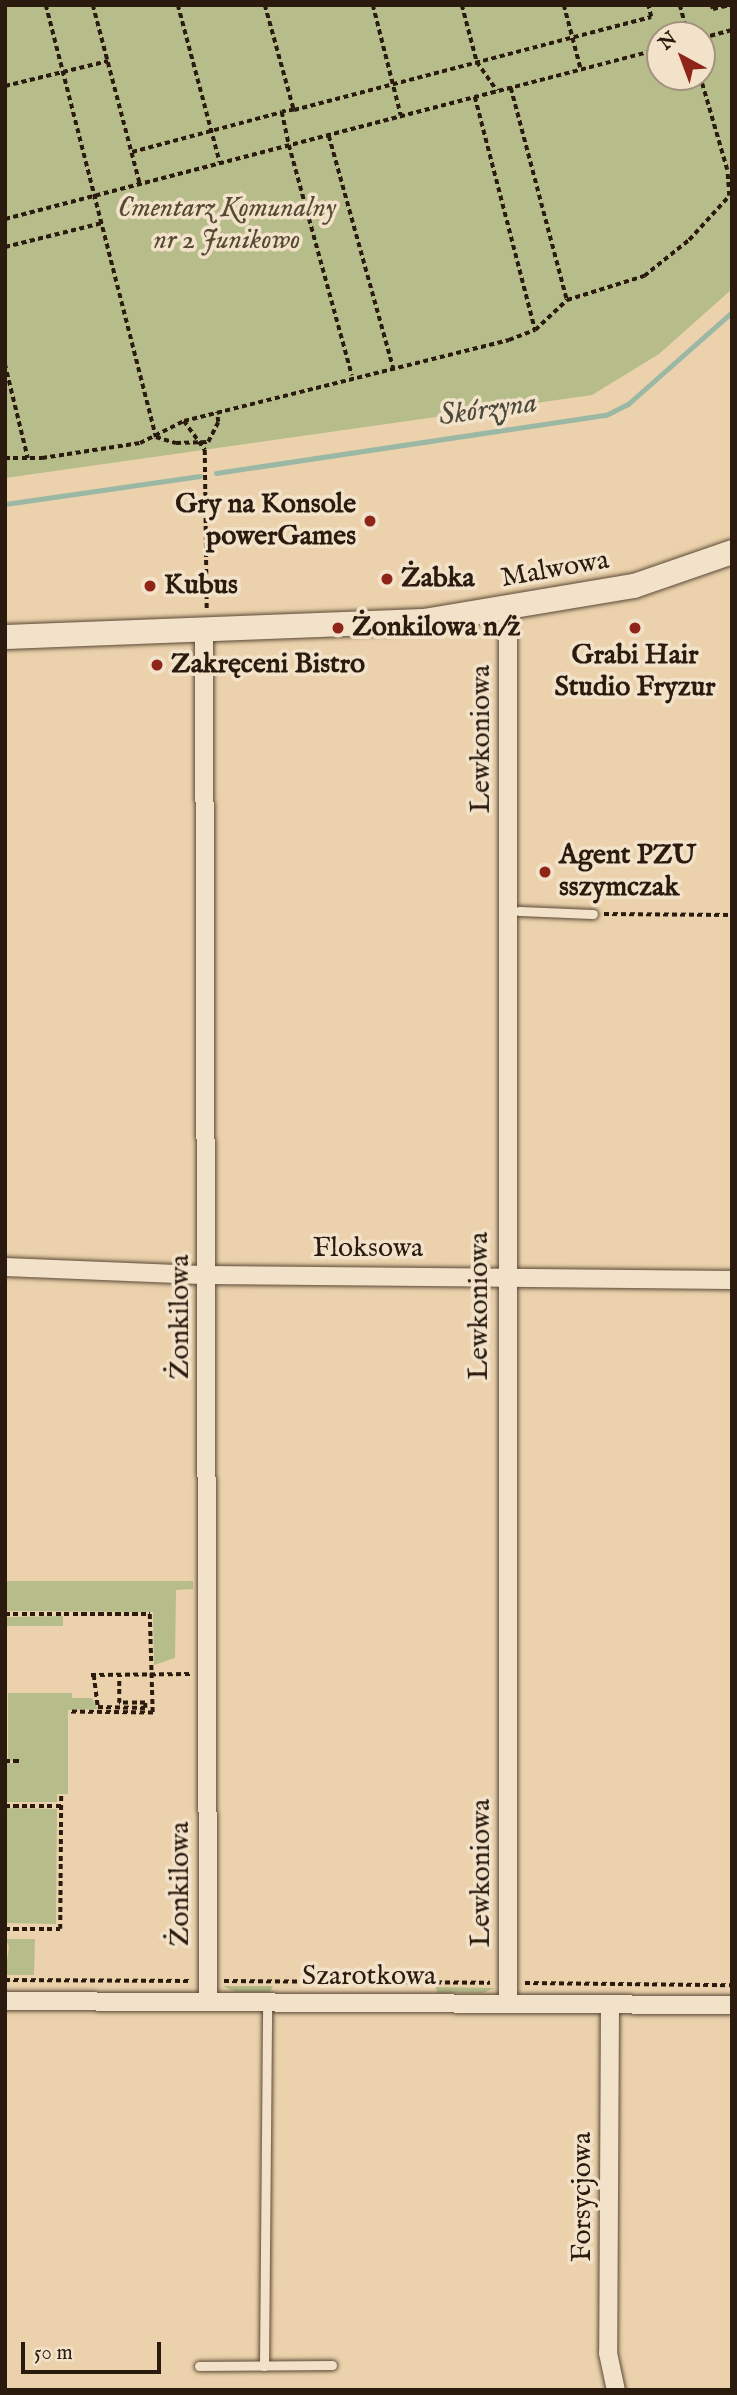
<!DOCTYPE html>
<meta charset="utf-8">
<style>
body{margin:0}
#map{position:relative;width:737px;height:2395px;overflow:hidden;background:#ebd2ac;font-family:"IM FELL English",serif}
div>[style]{position:absolute}
.green>*{inset:0;background:#b6bc8a}
.stream>*{height:5px;margin:-2.5px;padding:0 2.5px;transform-origin:2.5px;border-radius:2.5px;background:#9ab8a4}
.path>*{height:3.5px;margin-top:-1.75px;transform-origin:0;background:repeating-linear-gradient(90deg,#2b1b0f 0 5px,transparent 0 8.5px)}
.roads{filter:drop-shadow(0 0 2px #5b4936) drop-shadow(0 0 2px #5b4936)}
.lane>*{height:9px;margin:-4.5px;padding:0 4.5px;transform-origin:4.5px;border-radius:4.5px;background:#f2e2c9}
.street>*{height:18px;margin:-9px;padding:0 9px;transform-origin:9px;border-radius:9px;background:#f2e2c9}
.secondary>*{height:24px;margin:-12px;padding:0 12px;transform-origin:12px;border-radius:12px;background:#f2e2c9}
.dots>*{width:19px;height:19px;translate:-50% -50%;box-sizing:border-box;border:4px solid #f2e2c9;border-radius:50%}
span{translate:-50% -50%;white-space:nowrap;text-align:center;line-height:1.15;-webkit-text-stroke:7px #f2e2c9;paint-order:stroke}
.park-label{font-size:28px;color:#554b34;font-style:italic}
.poi-label{font-size:28px;color:#2b1b0f;font-weight:700}
.right{translate:-100% -50%;text-align:right}
.left{translate:0 -50%;text-align:left}
.street-label{font-size:28px;color:#2b1b0f}
.water-label{font-size:30px;color:#4c4a3c;font-style:italic}
.frame{position:absolute;inset:0;border:7px solid #2b1b0f;pointer-events:none}
.north{position:absolute;left:646px;top:21px;width:70px;height:70px;box-sizing:border-box;background:#f2e2c9;border:2px solid #a2927f;border-radius:50%;rotate:319deg;font-size:19px;font-weight:700;line-height:28px;text-align:center;color:#2b1b0f}
.north::after{content:'';display:block;margin:auto;width:24px;height:32px;background:#8f2418;clip-path:polygon(50% 0,100% 100%,50% 72%,0 100%)}
.scale{position:absolute;left:21px;top:2342px;width:140px;height:32px;box-sizing:border-box;border:4px solid #2b1b0f;border-top:0;padding-left:9px;font-size:21px;line-height:24px;white-space:nowrap;color:#2b1b0f;-webkit-text-stroke:5px #f2e2c9;paint-order:stroke}
</style>
<div id="map">
<div class="green">
<i style="clip-path:polygon(evenodd,5px 5px,732px 5px,732px 289px,659px 354px,592px 395px,5px 478px,5px 5px,660px 35px,702px 35px,702px 77px,660px 77px,660px 35px)"></i>
<i style="clip-path:polygon(5px 1581px,193px 1581px,193px 1589px,176px 1590px,175px 1658px,154px 1665px,153px 1612px,5px 1611px)"></i>
<i style="clip-path:polygon(63px 1616px,63px 1626px,5px 1626px,5px 1617px)"></i>
<i style="clip-path:polygon(8px 1693px,72px 1693px,72px 1698px,92px 1698px,98px 1709px,68px 1710px,68px 1794px,57px 1794px,57px 1802px,5px 1802px,5px 1763px,22px 1763px,8px 1760px)"></i>
<i style="clip-path:polygon(5px 1808px,57px 1809px,56px 1924px,5px 1923px)"></i>
<i style="clip-path:polygon(5px 1939px,35px 1939px,34px 1975px,5px 1975px,9px 1946px)"></i>
<i style="clip-path:polygon(223px 1986px,273px 1986px,270px 1992px,235px 1992px)"></i>
<i style="clip-path:polygon(435px 1987px,495px 1988px,483px 1993px,438px 1993px)"></i>
</div>
<div class="stream">
<i style="left:216px;top:473px;width:394px;rotate:-8.5deg"></i>
<i style="left:606px;top:415px;width:25px;rotate:-27deg"></i>
<i style="left:628px;top:404px;width:139px;rotate:-41.5deg"></i>
<i style="left:5px;top:504px;width:197px;rotate:-8.2deg"></i>
</div>
<div class="path">
<i style="left:46px;top:5px;width:446px;rotate:75.7deg"></i>
<i style="left:156px;top:437px;width:21px;rotate:17deg"></i>
<i style="left:176px;top:443px;width:32px;rotate:-2deg"></i>
<i style="left:208px;top:442px;width:22px;rotate:-63deg"></i>
<i style="left:218px;top:422px;width:10px;rotate:-96deg"></i>
<i style="left:93px;top:5px;width:185px;rotate:75.3deg"></i>
<i style="left:178px;top:5px;width:163px;rotate:75.1deg"></i>
<i style="left:265px;top:5px;width:109px;rotate:74.6deg"></i>
<i style="left:294px;top:110px;width:12px;rotate:171deg"></i>
<i style="left:282px;top:112px;width:34px;rotate:78deg"></i>
<i style="left:289px;top:145px;width:239px;rotate:74.7deg"></i>
<i style="left:373px;top:5px;width:114px;rotate:75.8deg"></i>
<i style="left:462px;top:5px;width:59px;rotate:75.3deg"></i>
<i style="left:477px;top:62px;width:35px;rotate:55deg"></i>
<i style="left:564px;top:5px;width:67px;rotate:75.3deg"></i>
<i style="left:680px;top:5px;width:31px;rotate:75deg"></i>
<i style="left:712px;top:5px;width:4px;rotate:76deg"></i>
<i style="left:713px;top:9px;width:17px;rotate:-13deg"></i>
<i style="left:702px;top:38px;width:31px;rotate:-15deg"></i>
<i style="left:5px;top:86px;width:106px;rotate:-13.6deg"></i>
<i style="left:511px;top:88px;width:219px;rotate:75.2deg"></i>
<i style="left:475px;top:97px;width:240px;rotate:75.5deg"></i>
<i style="left:294px;top:110px;width:369px;rotate:-14.6deg"></i>
<i style="left:651px;top:17px;width:12px;rotate:-104deg"></i>
<i style="left:329px;top:136px;width:240px;rotate:74.5deg"></i>
<i style="left:132px;top:152px;width:155px;rotate:-14.9deg"></i>
<i style="left:5px;top:219px;width:677px;rotate:-14.55deg"></i>
<i style="left:5px;top:247px;width:100px;rotate:-13.9deg"></i>
<i style="left:5px;top:364px;width:97px;rotate:76.3deg"></i>
<i style="left:184px;top:421px;width:36px;rotate:54deg"></i>
<i style="left:205px;top:450px;width:160px;rotate:89.3deg"></i>
<i style="left:5px;top:458px;width:37px"></i>
<i style="left:42px;top:458px;width:99px;rotate:-8.7deg"></i>
<i style="left:140px;top:443px;width:49px;rotate:-26.6deg"></i>
<i style="left:184px;top:421px;width:335px;rotate:-14deg"></i>
<i style="left:509px;top:340px;width:28px;rotate:-21deg"></i>
<i style="left:535px;top:330px;width:44px;rotate:-43.2deg"></i>
<i style="left:567px;top:300px;width:81px;rotate:-17.3deg"></i>
<i style="left:644px;top:276px;width:58px;rotate:-38.7deg"></i>
<i style="left:689px;top:240px;width:59px;rotate:-47.7deg"></i>
<i style="left:729px;top:196px;width:26px;rotate:-94deg"></i>
<i style="left:727px;top:170px;width:97px;rotate:-106.2deg"></i>
<i style="left:604px;top:914px;width:128px;rotate:0.4deg"></i>
<i style="left:5px;top:1614px;width:145px"></i>
<i style="left:150px;top:1614px;width:99px;rotate:88.3deg"></i>
<i style="left:153px;top:1713px;width:85px;rotate:-179.3deg"></i>
<i style="left:91px;top:1675px;width:100px;rotate:-0.6deg"></i>
<i style="left:94px;top:1675px;width:32px;rotate:83deg"></i>
<i style="left:98px;top:1707px;width:47px;rotate:1.2deg"></i>
<i style="left:145px;top:1708px;width:5px;rotate:-90deg"></i>
<i style="left:145px;top:1703px;width:26px;rotate:180deg"></i>
<i style="left:119px;top:1703px;width:28px;rotate:-90deg"></i>
<i style="left:5px;top:1761px;width:17px"></i>
<i style="left:5px;top:1806px;width:56px"></i>
<i style="left:5px;top:1929px;width:55px"></i>
<i style="left:60px;top:1929px;width:135px;rotate:-89.6deg"></i>
<i style="left:5px;top:1980px;width:187px;rotate:0.3deg"></i>
<i style="left:224px;top:1981px;width:266px;rotate:0.4deg"></i>
<i style="left:525px;top:1983px;width:207px;rotate:0.6deg"></i>
</div>
<div class="roads">
<div class="lane">
<i style="left:519px;top:911px;width:74px;rotate:2.3deg"></i>
<i style="left:199px;top:2366px;width:133px;rotate:-0.4deg"></i>
<i style="left:264px;top:2366px;width:364px;rotate:-89.5deg"></i>
</div>
<div class="street">
<i style="left:204px;top:631px;width:1371px;rotate:89.83deg"></i>
<i style="left:5px;top:1267px;width:203px;rotate:2.3deg"></i>
<i style="left:208px;top:1275px;width:524px;rotate:0.55deg"></i>
<i style="left:5px;top:2001px;width:727px;rotate:0.32deg"></i>
<i style="left:508px;top:2004px;width:1395px;rotate:-90deg"></i>
<i style="left:610px;top:2004px;width:349px;rotate:90.3deg"></i>
<i style="left:608px;top:2353px;width:38px;rotate:78deg"></i>
</div>
<div class="secondary">
<i style="left:5px;top:637px;width:419px;rotate:-2.2deg"></i>
<i style="left:424px;top:621px;width:213px;rotate:-9.5deg"></i>
<i style="left:634px;top:586px;width:104px;rotate:-19.1deg"></i>
</div>
</div>
<div class="dots">
<i style="left:370px;top:521px;background:#8f2418"></i>
<i style="left:387px;top:579px;background:#8f2418"></i>
<i style="left:150px;top:586px;background:#8f2418"></i>
<i style="left:338px;top:628px;background:#8f2418"></i>
<i style="left:635px;top:628px;background:#8f2418"></i>
<i style="left:157px;top:665px;background:#8f2418"></i>
<i style="left:545px;top:872px;background:#8f2418"></i>
</div>
<div class="park-label">
<span style="left:227px;top:225px">Cmentarz Komunalny<br>nr 2 Junikowo</span>
</div>
<div class="poi-label">
<span class="right" style="left:356px;top:521px">Gry na Konsole<br>powerGames</span>
<span class="left" style="left:401px;top:579px">Żabka</span>
<span class="left" style="left:164px;top:586px">Kubus</span>
<span class="left" style="left:352px;top:628px">Żonkilowa n/ż</span>
<span style="left:635px;top:672px">Grabi Hair<br>Studio Fryzur</span>
<span class="left" style="left:171px;top:665px">Zakręceni Bistro</span>
<span class="left" style="left:559px;top:872px">Agent PZU<br>sszymczak</span>
</div>
<div class="street-label">
<span style="left:555px;top:570px;rotate:-10deg">Malwowa</span>
<span style="left:482px;top:739px;rotate:-90deg">Lewkoniowa</span>
<span style="left:368px;top:1249px">Floksowa</span>
<span style="left:480px;top:1306px;rotate:-90deg">Lewkoniowa</span>
<span style="left:181px;top:1317px;rotate:-90deg">Żonkilowa</span>
<span style="left:482px;top:1873px;rotate:-90deg">Lewkoniowa</span>
<span style="left:181px;top:1884px;rotate:-90deg">Żonkilowa</span>
<span style="left:369px;top:1977px">Szarotkowa</span>
<span style="left:583px;top:2197px;rotate:-90deg">Forsycjowa</span>
</div>
<div class="water-label">
<span style="left:488px;top:410px;rotate:-8deg">Skórzyna</span>
</div>
<div class="frame"></div>
<div class="north">N</div>
<div class="scale">50 m</div>
</div>
